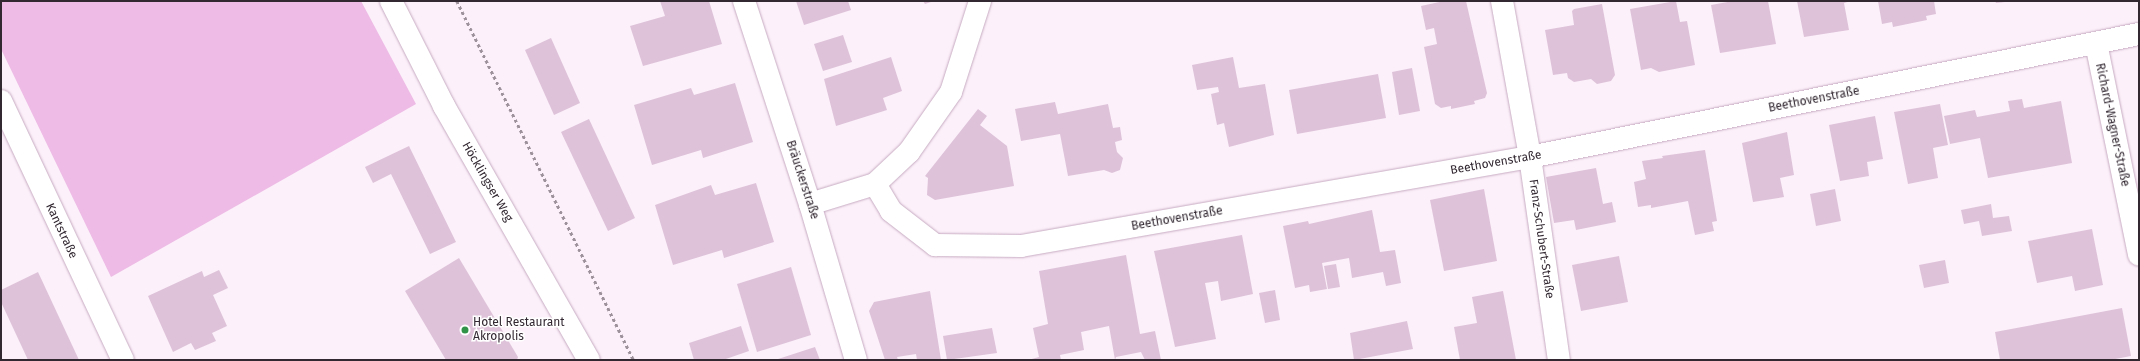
<!DOCTYPE html>
<meta charset="utf-8">
<style>
body{margin:0}
#map{position:relative;width:2140px;height:361px;overflow:hidden;background:#fcf0fa;font-family:"Fira Sans",sans-serif}
div>[style]{position:absolute}
.green>*{inset:0;background:#edbbe5}
.building>*{inset:0;background:#dec2d9}
.path>*{height:2.5px;margin-top:-1.25px;transform-origin:0;background:repeating-linear-gradient(90deg,#9d929c 0 3px,transparent 0 6px)}
.roads{filter:drop-shadow(0 0 1px #c6aac1) drop-shadow(0 0 1px #c6aac1)}
.minor>*{height:22px;margin:-11px;padding:0 11px;transform-origin:11px;border-radius:11px;background:#fff}
.dots>*{width:11px;height:11px;translate:-50% -50%;box-sizing:border-box;border:2px solid #fff;border-radius:50%}
span{translate:-50% -50%;white-space:nowrap;text-align:center;line-height:1.15;-webkit-text-stroke:3px #fff;paint-order:stroke}
.street-label{font-size:12px;color:#322831}
.poi-label{font-size:12px;color:#322831}
.left{translate:0 -50%;text-align:left}
.frame{position:absolute;inset:0;border:2px solid #322831;pointer-events:none}
</style>
<div id="map">
<div class="green">
<i style="clip-path:polygon(1px 1px,361px 1px,416px 104px,111px 277px,1px 49px)"></i>
</div>
<div class="building">
<i style="clip-path:polygon(660px 1px,709px 1px,722px 44px,643px 66px,630px 26px,665px 16px)"></i>
<i style="clip-path:polygon(796px 1px,848px 1px,851px 10px,804px 25px)"></i>
<i style="clip-path:polygon(923px 1px,934px 1px,925px 4px)"></i>
<i style="clip-path:polygon(1444px 1px,1466px 1px,1487px 93px,1485px 98px,1474px 101px,1475px 104px,1451px 109px,1451px 106px,1441px 108px,1435px 104px,1424px 47px,1437px 44px,1434px 28px,1426px 30px,1421px 6px)"></i>
<i style="clip-path:polygon(1676px 1px,1680px 22px,1687px 21px,1695px 65px,1659px 72px,1651px 68px,1641px 70px,1630px 9px)"></i>
<i style="clip-path:polygon(1733px 1px,1768px 1px,1776px 44px,1720px 53px,1711px 5px)"></i>
<i style="clip-path:polygon(1797px 1px,1851px 1px,1844px 3px,1849px 30px,1804px 37px)"></i>
<i style="clip-path:polygon(1878px 1px,1934px 1px,1936px 14px,1926px 16px,1927px 20px,1893px 27px,1892px 22px,1882px 24px)"></i>
<i style="clip-path:polygon(1995px 1px,2005px 1px,2005px 2px,1996px 3px)"></i>
<i style="clip-path:polygon(1602px 4px,1615px 75px,1611px 81px,1597px 84px,1591px 79px,1574px 82px,1568px 78px,1567px 73px,1553px 75px,1545px 30px,1574px 25px,1572px 11px,1574px 9px)"></i>
<i style="clip-path:polygon(843px 35px,852px 62px,823px 71px,814px 44px)"></i>
<i style="clip-path:polygon(551px 38px,580px 103px,554px 115px,525px 50px)"></i>
<i style="clip-path:polygon(891px 57px,902px 91px,883px 98px,887px 110px,836px 126px,824px 79px)"></i>
<i style="clip-path:polygon(1233px 57px,1239px 88px,1265px 84px,1274px 135px,1229px 147px,1224px 123px,1217px 125px,1211px 94px,1219px 92px,1218px 87px,1197px 90px,1192px 65px)"></i>
<i style="clip-path:polygon(1412px 68px,1420px 111px,1399px 115px,1392px 72px)"></i>
<i style="clip-path:polygon(1378px 74px,1386px 118px,1297px 134px,1289px 90px)"></i>
<i style="clip-path:polygon(735px 83px,753px 142px,703px 158px,701px 150px,652px 165px,634px 105px,691px 88px,694px 95px)"></i>
<i style="clip-path:polygon(2022px 99px,2024px 108px,2061px 101px,2072px 163px,1988px 178px,1980px 138px,1950px 144px,1944px 116px,1975px 110px,1977px 117px,2010px 111px,2008px 101px)"></i>
<i style="clip-path:polygon(1055px 102px,1058px 114px,1108px 104px,1113px 128px,1120px 127px,1122px 140px,1115px 142px,1117px 152px,1123px 158px,1120px 170px,1112px 173px,1104px 170px,1068px 176px,1060px 134px,1021px 141px,1015px 109px)"></i>
<i style="clip-path:polygon(1940px 104px,1948px 145px,1933px 148px,1938px 178px,1908px 184px,1894px 112px)"></i>
<i style="clip-path:polygon(978px 109px,987px 116px,980px 125px,1007px 146px,1014px 186px,935px 200px,927px 195px,928px 178px,925px 176px)"></i>
<i style="clip-path:polygon(1875px 116px,1883px 159px,1867px 162px,1869px 176px,1840px 181px,1829px 125px)"></i>
<i style="clip-path:polygon(589px 119px,635px 218px,608px 231px,561px 132px)"></i>
<i style="clip-path:polygon(1787px 132px,1794px 175px,1780px 178px,1784px 197px,1753px 202px,1742px 143px)"></i>
<i style="clip-path:polygon(409px 146px,456px 242px,430px 254px,391px 174px,373px 183px,365px 167px)"></i>
<i style="clip-path:polygon(1705px 150px,1717px 221px,1712px 222px,1714px 231px,1695px 235px,1688px 201px,1651px 208px,1651px 205px,1638px 207px,1634px 182px,1646px 179px,1642px 161px,1663px 158px,1662px 156px)"></i>
<i style="clip-path:polygon(1596px 168px,1603px 204px,1612px 202px,1616px 222px,1576px 230px,1574px 220px,1554px 223px,1546px 177px)"></i>
<i style="clip-path:polygon(756px 183px,774px 242px,724px 258px,722px 250px,673px 265px,655px 205px,711px 185px,715px 195px)"></i>
<i style="clip-path:polygon(1484px 189px,1497px 261px,1444px 271px,1430px 200px)"></i>
<i style="clip-path:polygon(1835px 189px,1841px 221px,1816px 226px,1810px 194px)"></i>
<i style="clip-path:polygon(1991px 204px,1993px 218px,2009px 216px,2012px 231px,1982px 236px,1979px 221px,1964px 224px,1961px 210px)"></i>
<i style="clip-path:polygon(1372px 210px,1380px 252px,1395px 250px,1401px 283px,1386px 286px,1383px 272px,1352px 278px,1349px 258px,1322px 263px,1327px 289px,1310px 292px,1309px 285px,1295px 288px,1283px 226px,1308px 221px,1309px 224px)"></i>
<i style="clip-path:polygon(2092px 229px,2103px 285px,2075px 291px,2072px 276px,2037px 283px,2028px 241px)"></i>
<i style="clip-path:polygon(1242px 235px,1253px 294px,1221px 301px,1218px 281px,1205px 283px,1216px 339px,1175px 347px,1154px 251px)"></i>
<i style="clip-path:polygon(1126px 255px,1140px 334px,1155px 331px,1161px 360px,1145px 360px,1141px 352px,1116px 357px,1115px 360px,1109px 326px,1081px 332px,1084px 350px,1060px 355px,1061px 360px,1028px 360px,1039px 357px,1033px 328px,1048px 324px,1039px 271px)"></i>
<i style="clip-path:polygon(1619px 256px,1628px 302px,1581px 311px,1572px 265px)"></i>
<i style="clip-path:polygon(459px 258px,518px 357px,517px 360px,446px 360px,405px 291px)"></i>
<i style="clip-path:polygon(1945px 260px,1949px 283px,1924px 288px,1919px 265px)"></i>
<i style="clip-path:polygon(1336px 264px,1340px 287px,1328px 289px,1324px 266px)"></i>
<i style="clip-path:polygon(791px 267px,811px 335px,757px 352px,737px 284px)"></i>
<i style="clip-path:polygon(219px 270px,228px 288px,213px 295px,227px 326px,212px 333px,216px 341px,195px 350px,191px 343px,173px 352px,148px 296px,202px 271px,204px 277px)"></i>
<i style="clip-path:polygon(38px 272px,52px 302px,79px 360px,28px 360px,1px 302px,1px 290px)"></i>
<i style="clip-path:polygon(1275px 290px,1280px 320px,1265px 323px,1259px 293px)"></i>
<i style="clip-path:polygon(930px 291px,941px 360px,917px 360px,916px 354px,897px 357px,898px 360px,885px 360px,869px 311px,874px 302px)"></i>
<i style="clip-path:polygon(1503px 291px,1516px 360px,1460px 360px,1454px 327px,1477px 323px,1472px 297px)"></i>
<i style="clip-path:polygon(2122px 308px,2131px 356px,2110px 360px,2000px 360px,1995px 332px)"></i>
<i style="clip-path:polygon(1407px 321px,1413px 349px,1354px 360px,1350px 333px)"></i>
<i style="clip-path:polygon(741px 326px,749px 351px,723px 360px,694px 360px,689px 343px)"></i>
<i style="clip-path:polygon(992px 328px,997px 353px,947px 360px,943px 336px)"></i>
<i style="clip-path:polygon(815px 347px,820px 360px,775px 360px)"></i>
</div>
<div class="path">
<i style="left:457px;top:1px;width:400px;rotate:63.8deg"></i>
</div>
<div class="roads">
<div class="minor">
<i style="left:391px;top:1px;width:118px;rotate:63.2deg"></i>
<i style="left:444px;top:106px;width:292px;rotate:60.3deg"></i>
<i style="left:744px;top:1px;width:213px;rotate:72deg"></i>
<i style="left:810px;top:204px;width:163px;rotate:73.6deg"></i>
<i style="left:1502px;top:1px;width:158px;rotate:79.8deg"></i>
<i style="left:1530px;top:157px;width:205px;rotate:81.9deg"></i>
<i style="left:2096px;top:43px;width:216px;rotate:78.5deg"></i>
<i style="left:1px;top:101px;width:286px;rotate:64.8deg"></i>
<i style="left:875px;top:184px;width:31px;rotate:59deg"></i>
<i style="left:891px;top:211px;width:56px;rotate:37.7deg"></i>
<i style="left:935px;top:245px;width:86px;rotate:0.7deg"></i>
<i style="left:1021px;top:246px;width:517px;rotate:-9.92deg"></i>
<i style="left:1530px;top:157px;width:621px;rotate:-11.42deg"></i>
<i style="left:810px;top:204px;width:68px;rotate:-17.1deg"></i>
<i style="left:875px;top:184px;width:47px;rotate:-43.3deg"></i>
<i style="left:909px;top:152px;width:73px;rotate:-55deg"></i>
<i style="left:951px;top:92px;width:96px;rotate:-72.3deg"></i>
</div>
</div>
<div class="dots">
<i style="left:465px;top:330px;background:#319348"></i>
</div>
<div class="street-label">
<span style="left:1814px;top:100px;rotate:-11deg">Beethovenstraße</span>
<span style="left:2112px;top:125px;rotate:78deg">Richard-Wagner-Straße</span>
<span style="left:1496px;top:163px;rotate:-10deg">Beethovenstraße</span>
<span style="left:802px;top:180px;rotate:72deg">Bräuckerstraße</span>
<span style="left:487px;top:182px;rotate:60deg">Höcklingser Weg</span>
<span style="left:1177px;top:219px;rotate:-10deg">Beethovenstraße</span>
<span style="left:61px;top:231px;rotate:65deg">Kantstraße</span>
<span style="left:1541px;top:239px;rotate:82deg">Franz-Schubert-Straße</span>
</div>
<div class="poi-label">
<span class="left" style="left:473px;top:330px">Hotel Restaurant<br>Akropolis</span>
</div>
<div class="frame"></div>
</div>
